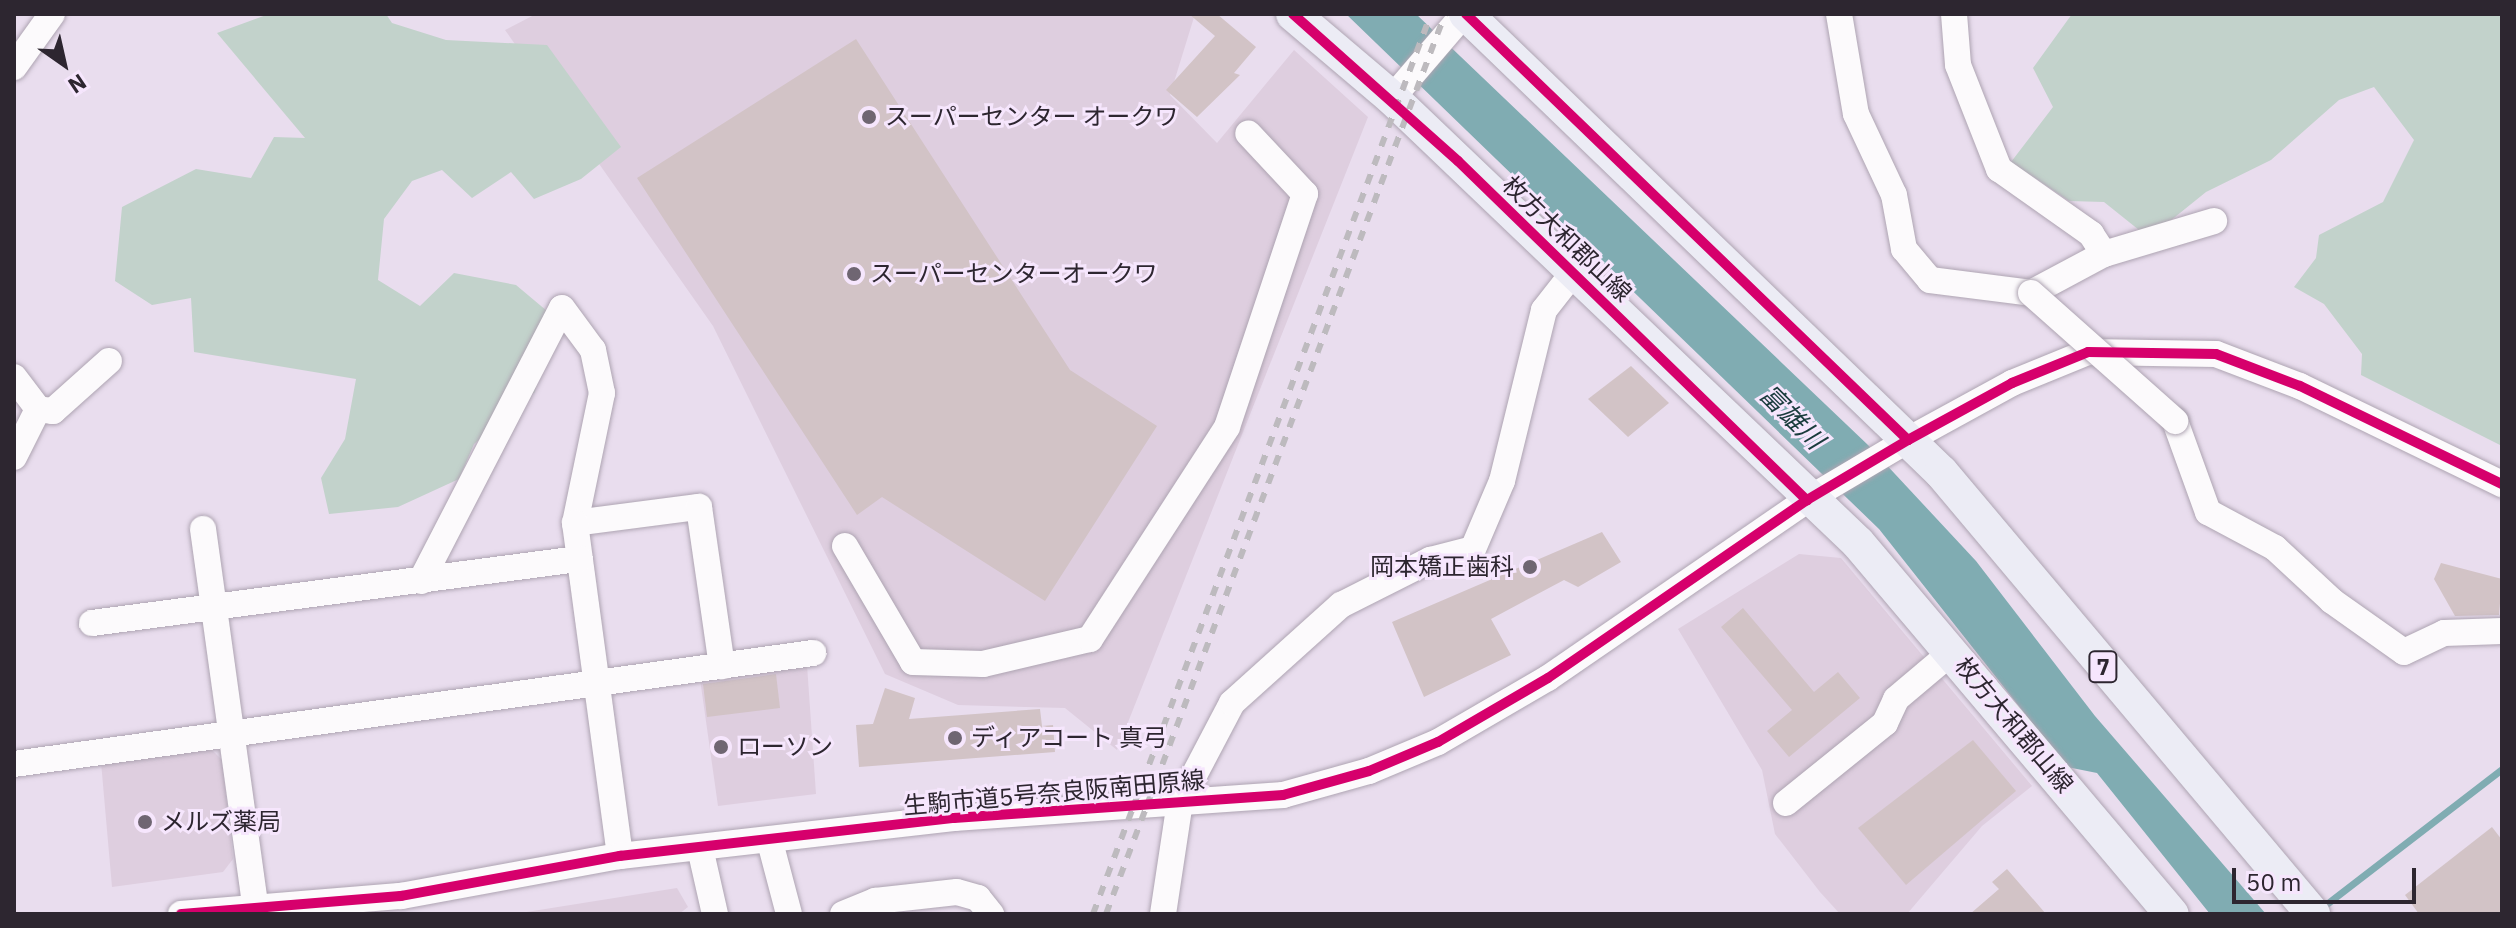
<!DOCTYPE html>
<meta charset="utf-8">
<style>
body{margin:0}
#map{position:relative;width:2516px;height:928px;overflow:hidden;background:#e9ddee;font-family:"IBM Plex Sans","Noto Sans JP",sans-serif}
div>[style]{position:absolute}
.commercial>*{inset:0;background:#decedf}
.green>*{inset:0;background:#c2d2cb}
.water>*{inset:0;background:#80acb2}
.stream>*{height:7px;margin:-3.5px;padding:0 3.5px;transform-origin:3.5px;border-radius:3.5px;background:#80acb2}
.building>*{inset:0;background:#d2c3c6}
.roads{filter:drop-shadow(0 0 2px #aea4b2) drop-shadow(0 0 2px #aea4b2)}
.minor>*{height:26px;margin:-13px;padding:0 13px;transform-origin:13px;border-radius:13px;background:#fcfafc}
.major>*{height:34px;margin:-17px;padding:0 17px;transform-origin:17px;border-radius:17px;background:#ececf5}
.rail>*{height:6px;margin-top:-3px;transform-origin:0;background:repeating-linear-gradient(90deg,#bdbabe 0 10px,transparent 0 20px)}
.bridges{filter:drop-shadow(0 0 2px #aea4b2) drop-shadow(0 0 2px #aea4b2)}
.minor-bridge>*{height:26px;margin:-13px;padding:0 13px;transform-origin:13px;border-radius:13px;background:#fcfafc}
.cycleway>*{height:10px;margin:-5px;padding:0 5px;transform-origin:5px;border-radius:5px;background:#d6006c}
.dots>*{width:22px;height:22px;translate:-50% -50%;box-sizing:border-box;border:4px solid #f6e6fd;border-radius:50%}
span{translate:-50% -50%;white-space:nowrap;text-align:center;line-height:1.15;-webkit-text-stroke:6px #f6e6fd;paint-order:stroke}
.shield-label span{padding:2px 6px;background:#f6e6fd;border:2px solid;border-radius:6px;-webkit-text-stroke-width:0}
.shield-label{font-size:22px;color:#2d2630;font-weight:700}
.poi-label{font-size:24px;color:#2d2630}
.left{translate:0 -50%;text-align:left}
.right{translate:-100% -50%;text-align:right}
.street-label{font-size:24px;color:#2d2630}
.water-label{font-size:26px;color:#1a3c3d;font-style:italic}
.frame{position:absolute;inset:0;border:16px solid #2d2630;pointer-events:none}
.north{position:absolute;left:24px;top:24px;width:80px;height:80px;-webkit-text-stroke:6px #f6e6fd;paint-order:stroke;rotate:146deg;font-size:22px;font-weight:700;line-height:32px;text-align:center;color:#2d2630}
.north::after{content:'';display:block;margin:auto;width:28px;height:36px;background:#2d2630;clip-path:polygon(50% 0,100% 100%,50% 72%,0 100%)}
.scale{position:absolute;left:2232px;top:868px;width:184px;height:36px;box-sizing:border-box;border:4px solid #2d2630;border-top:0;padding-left:10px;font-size:24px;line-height:28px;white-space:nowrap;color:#2d2630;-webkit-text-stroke:6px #f6e6fd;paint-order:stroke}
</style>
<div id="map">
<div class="commercial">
<i style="clip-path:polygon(536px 14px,1195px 14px,1170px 95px,1217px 143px,1294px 50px,1368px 117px,1117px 750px,1065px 708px,958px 705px,885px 674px,713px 326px,505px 30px)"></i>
<i style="clip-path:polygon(1799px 554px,1841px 558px,2032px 786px,1982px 826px,1907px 914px,1840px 914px,1820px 892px,1775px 834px,1762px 770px,1678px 629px)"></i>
<i style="clip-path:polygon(807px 665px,816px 794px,718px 806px,700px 679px)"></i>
<i style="clip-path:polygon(208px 746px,222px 760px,233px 859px,223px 872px,112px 887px,101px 762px)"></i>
<i style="clip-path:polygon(677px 888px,688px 907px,679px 914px,514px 914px)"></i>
</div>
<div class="green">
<i style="clip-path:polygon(269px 14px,386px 14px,392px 23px,446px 40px,547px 45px,621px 147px,581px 179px,534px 199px,511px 172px,472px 198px,442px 170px,412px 181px,384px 219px,378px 280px,420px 306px,454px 273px,516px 285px,547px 311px,535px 392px,474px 444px,459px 479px,398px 507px,329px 514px,321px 478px,345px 439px,356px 379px,194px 352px,191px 298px,152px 305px,115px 281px,122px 207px,196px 169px,251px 178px,274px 137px,305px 138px,217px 33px)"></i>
<i style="clip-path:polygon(2072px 14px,2502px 14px,2502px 446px,2361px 375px,2362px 354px,2324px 304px,2294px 287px,2316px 258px,2319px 235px,2383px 202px,2414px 140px,2374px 87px,2339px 100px,2271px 160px,2206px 192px,2149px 238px,2104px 202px,2069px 201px,2011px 162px,2053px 107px,2033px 68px)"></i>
</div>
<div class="water">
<i style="clip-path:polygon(1346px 14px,1416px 14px,1868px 445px,1976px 561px,2095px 716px,2266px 914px,2210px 914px,2097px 773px,2067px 767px,1879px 529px)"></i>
</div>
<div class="stream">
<i style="left:2320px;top:909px;width:230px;rotate:-37.6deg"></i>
</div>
<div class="building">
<i style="clip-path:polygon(1189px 14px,1217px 14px,1256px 47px,1234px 73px,1240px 75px,1197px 117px,1166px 90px,1215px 36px)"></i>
<i style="clip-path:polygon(856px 39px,1070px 370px,1157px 426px,1045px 601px,882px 497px,857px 515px,637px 178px)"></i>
<i style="clip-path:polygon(1631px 366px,1669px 403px,1628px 437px,1588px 399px)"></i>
<i style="clip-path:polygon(1602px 532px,1621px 562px,1578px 587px,1564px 580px,1491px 619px,1511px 655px,1424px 697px,1392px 622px)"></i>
<i style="clip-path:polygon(2441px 563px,2502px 579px,2499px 615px,2455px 616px,2434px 579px)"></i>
<i style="clip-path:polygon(1743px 608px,1814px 692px,1838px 672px,1860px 698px,1789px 757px,1767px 731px,1792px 710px,1721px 627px)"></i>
<i style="clip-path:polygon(776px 674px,780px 708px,707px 717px,703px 684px)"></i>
<i style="clip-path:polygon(885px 688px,915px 698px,909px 719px,1040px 709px,1042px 726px,1053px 725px,1055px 752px,859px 767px,856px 725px,873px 724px)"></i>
<i style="clip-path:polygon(1973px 740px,2016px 791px,1906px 885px,1858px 828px)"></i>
<i style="clip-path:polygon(2492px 827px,2502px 840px,2502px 914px,2419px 914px,2405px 895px)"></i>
<i style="clip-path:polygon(2007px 869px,2046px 914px,1970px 914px,1999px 889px,1992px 882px)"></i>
</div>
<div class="roads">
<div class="minor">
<i style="left:1839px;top:14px;width:101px;rotate:80.4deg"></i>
<i style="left:1856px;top:114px;width:89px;rotate:64.9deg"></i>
<i style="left:1894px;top:195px;width:55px;rotate:79.5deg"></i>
<i style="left:1904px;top:249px;width:40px;rotate:50deg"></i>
<i style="left:1930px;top:280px;width:102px;rotate:7.3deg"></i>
<i style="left:2031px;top:293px;width:83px;rotate:-28.1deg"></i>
<i style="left:2104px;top:254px;width:115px;rotate:-16.7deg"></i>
<i style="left:1954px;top:14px;width:51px;rotate:85.5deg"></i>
<i style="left:1958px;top:65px;width:112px;rotate:68.5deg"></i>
<i style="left:1999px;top:169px;width:113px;rotate:35.2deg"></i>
<i style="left:2091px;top:234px;width:24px;rotate:57deg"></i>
<i style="left:14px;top:67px;width:65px;rotate:-54.4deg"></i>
<i style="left:1392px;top:98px;width:111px;rotate:-49.4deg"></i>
<i style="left:14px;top:377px;width:40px;rotate:53deg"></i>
<i style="left:38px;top:409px;width:15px;rotate:8deg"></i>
<i style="left:53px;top:411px;width:75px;rotate:-41.8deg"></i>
<i style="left:2175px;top:421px;width:97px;rotate:70.1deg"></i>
<i style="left:2208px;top:512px;width:76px;rotate:28.2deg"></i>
<i style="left:2275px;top:548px;width:78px;rotate:42.9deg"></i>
<i style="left:2332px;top:601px;width:88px;rotate:35.3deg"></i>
<i style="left:2404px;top:652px;width:44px;rotate:-25.4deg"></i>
<i style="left:2444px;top:633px;width:58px;rotate:-2deg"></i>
<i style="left:14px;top:457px;width:54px;rotate:-63.4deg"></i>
<i style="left:575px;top:523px;width:125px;rotate:-7.4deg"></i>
<i style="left:699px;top:507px;width:161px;rotate:81.8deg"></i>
<i style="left:203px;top:529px;width:378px;rotate:82.1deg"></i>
<i style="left:845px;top:546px;width:134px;rotate:59.6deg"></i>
<i style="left:913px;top:662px;width:70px;rotate:1.6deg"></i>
<i style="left:983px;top:664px;width:110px;rotate:-13.2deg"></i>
<i style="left:1090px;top:639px;width:252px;rotate:-57.1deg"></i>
<i style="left:1227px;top:427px;width:246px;rotate:-71.5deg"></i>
<i style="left:1305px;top:194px;width:83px;rotate:-133.1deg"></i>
<i style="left:421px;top:581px;width:307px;rotate:-62.7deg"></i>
<i style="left:562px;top:308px;width:52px;rotate:53.6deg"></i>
<i style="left:593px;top:350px;width:44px;rotate:78.2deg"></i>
<i style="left:602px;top:393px;width:133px;rotate:101.7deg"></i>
<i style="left:575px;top:523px;width:336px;rotate:82.3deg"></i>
<i style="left:92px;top:623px;width:492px;rotate:-7.5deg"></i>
<i style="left:14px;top:764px;width:807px;rotate:-7.91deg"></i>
<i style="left:1786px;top:803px;width:127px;rotate:-38.9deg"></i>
<i style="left:1885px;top:723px;width:26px;rotate:-65deg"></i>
<i style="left:1896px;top:699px;width:75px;rotate:-40.1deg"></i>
<i style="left:770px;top:842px;width:74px;rotate:75.2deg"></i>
<i style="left:700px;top:848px;width:68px;rotate:77.2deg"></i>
<i style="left:181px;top:914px;width:221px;rotate:-4.7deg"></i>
<i style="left:401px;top:896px;width:223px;rotate:-10.4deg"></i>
<i style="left:620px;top:856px;width:336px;rotate:-6.5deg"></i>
<i style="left:954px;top:818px;width:330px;rotate:-4deg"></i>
<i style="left:1283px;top:795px;width:89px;rotate:-15.6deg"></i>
<i style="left:1369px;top:771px;width:75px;rotate:-22.8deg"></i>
<i style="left:1438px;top:742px;width:127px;rotate:-30.2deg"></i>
<i style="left:1548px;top:678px;width:314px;rotate:-34.5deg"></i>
<i style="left:1807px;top:500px;width:117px;rotate:-30.7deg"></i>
<i style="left:1908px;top:440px;width:119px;rotate:-28.7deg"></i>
<i style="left:2012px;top:383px;width:82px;rotate:-22.2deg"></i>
<i style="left:2088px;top:352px;width:128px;rotate:0.9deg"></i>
<i style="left:2216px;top:354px;width:90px;rotate:20.9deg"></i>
<i style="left:2300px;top:386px;width:225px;rotate:25.9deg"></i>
<i style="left:843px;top:914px;width:35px;rotate:-22deg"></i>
<i style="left:875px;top:901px;width:82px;rotate:-6.3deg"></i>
<i style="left:957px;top:892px;width:22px;rotate:16deg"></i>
<i style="left:978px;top:898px;width:21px;rotate:51deg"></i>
<i style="left:1163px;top:914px;width:113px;rotate:-81.4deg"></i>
<i style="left:1180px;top:802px;width:112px;rotate:-62.3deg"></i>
<i style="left:1232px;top:703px;width:147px;rotate:-42deg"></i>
<i style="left:1341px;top:605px;width:100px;rotate:-26.8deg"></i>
<i style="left:1430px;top:560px;width:44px;rotate:-14.3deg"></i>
<i style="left:1473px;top:549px;width:74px;rotate:-66.9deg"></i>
<i style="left:1502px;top:481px;width:176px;rotate:-76.2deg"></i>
<i style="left:1544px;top:310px;width:47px;rotate:-51.9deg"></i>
</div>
<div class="major">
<i style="left:1293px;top:14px;width:130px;rotate:40.3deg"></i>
<i style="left:1392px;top:98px;width:644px;rotate:43.68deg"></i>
<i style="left:1858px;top:543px;width:486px;rotate:49.8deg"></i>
<i style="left:1466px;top:14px;width:660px;rotate:43.96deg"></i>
<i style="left:1941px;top:472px;width:578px;rotate:49.92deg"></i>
</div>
</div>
<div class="rail">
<i style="left:1093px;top:914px;width:961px;rotate:-69.42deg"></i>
<i style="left:1106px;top:914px;width:962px;rotate:-69.36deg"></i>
</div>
<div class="bridges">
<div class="minor-bridge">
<i style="left:2031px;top:293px;width:193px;rotate:41.6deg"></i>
</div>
</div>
<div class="cycleway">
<i style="left:1293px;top:14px;width:221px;rotate:41.7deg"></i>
<i style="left:1458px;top:161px;width:487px;rotate:44.2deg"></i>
<i style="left:1466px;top:14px;width:614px;rotate:43.94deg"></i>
<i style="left:181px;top:914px;width:221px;rotate:-4.7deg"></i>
<i style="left:401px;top:896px;width:223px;rotate:-10.4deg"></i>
<i style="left:620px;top:856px;width:336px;rotate:-6.5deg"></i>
<i style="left:954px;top:818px;width:330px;rotate:-4deg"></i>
<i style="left:1283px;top:795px;width:89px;rotate:-15.6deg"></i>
<i style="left:1369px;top:771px;width:75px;rotate:-22.8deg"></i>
<i style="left:1438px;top:742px;width:127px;rotate:-30.2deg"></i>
<i style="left:1548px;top:678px;width:314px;rotate:-34.5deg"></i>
<i style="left:1807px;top:500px;width:117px;rotate:-30.7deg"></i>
<i style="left:1908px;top:440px;width:119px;rotate:-28.7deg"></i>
<i style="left:2012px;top:383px;width:82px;rotate:-22.2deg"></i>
<i style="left:2088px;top:352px;width:128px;rotate:0.9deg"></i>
<i style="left:2216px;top:354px;width:90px;rotate:20.9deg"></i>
<i style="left:2300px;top:386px;width:225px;rotate:25.9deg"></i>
</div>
<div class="dots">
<i style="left:869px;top:117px;background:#6f6672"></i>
<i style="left:854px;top:274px;background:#6f6672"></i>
<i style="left:1530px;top:567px;background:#6f6672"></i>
<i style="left:955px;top:738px;background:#6f6672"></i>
<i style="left:721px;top:747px;background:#6f6672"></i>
<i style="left:145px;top:822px;background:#6f6672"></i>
</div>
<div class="shield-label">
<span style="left:2103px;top:667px">7</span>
</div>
<div class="poi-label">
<span class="left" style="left:885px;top:117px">スーパーセンター オークワ</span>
<span class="left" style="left:870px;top:274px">スーパーセンターオークワ</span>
<span class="right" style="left:1514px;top:567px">岡本矯正歯科</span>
<span class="left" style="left:971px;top:738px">ディアコート 真弓</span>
<span class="left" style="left:737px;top:747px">ローソン</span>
<span class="left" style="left:161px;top:822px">メルズ薬局</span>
</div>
<div class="street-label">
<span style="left:1567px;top:239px;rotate:44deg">枚方大和郡山線</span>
<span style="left:2014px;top:725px;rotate:50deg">枚方大和郡山線</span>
<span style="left:1054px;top:793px;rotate:-5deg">生駒市道5号奈良阪南田原線</span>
</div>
<div class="water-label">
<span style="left:1792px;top:417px;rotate:45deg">富雄川</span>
</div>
<div class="frame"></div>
<div class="north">N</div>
<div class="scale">50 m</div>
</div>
